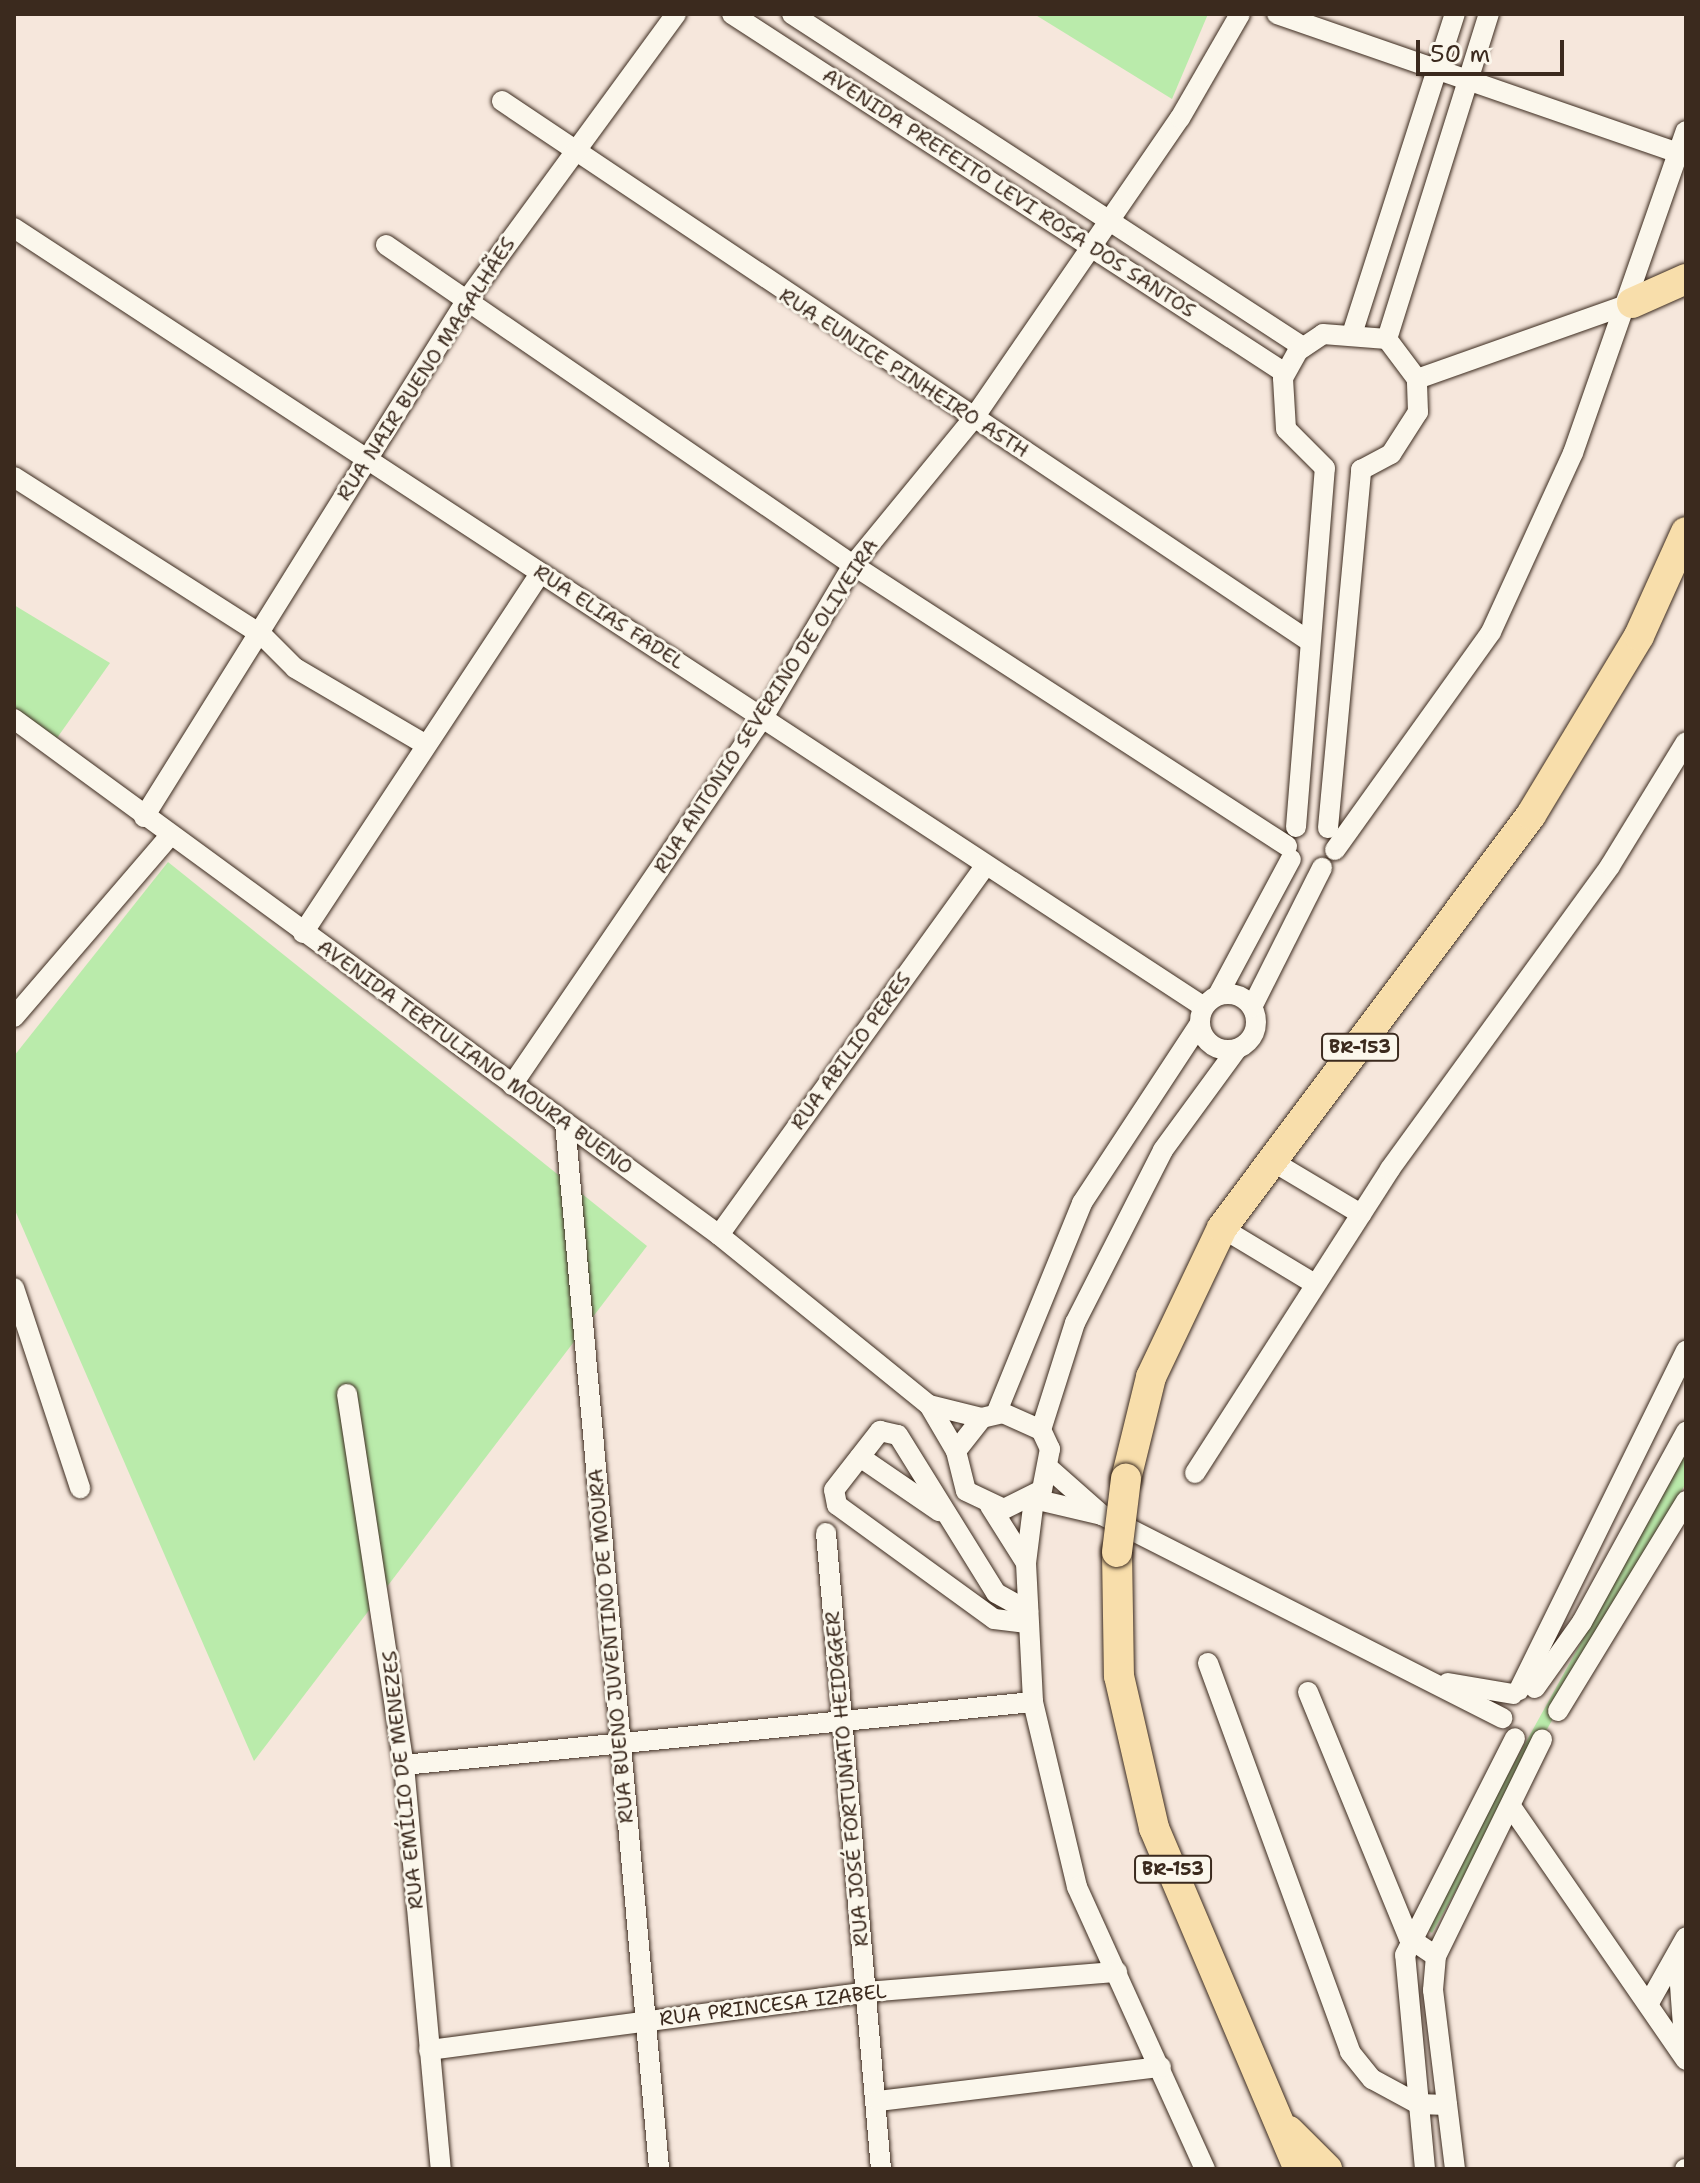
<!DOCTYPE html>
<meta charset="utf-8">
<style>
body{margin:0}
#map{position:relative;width:1700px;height:2183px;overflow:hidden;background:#f6e7dc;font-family:"Shantell Sans",sans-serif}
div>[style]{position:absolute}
.green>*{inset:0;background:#baebab}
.roads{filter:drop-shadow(0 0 2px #3b2a1e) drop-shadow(0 0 2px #3b2a1e)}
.minor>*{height:20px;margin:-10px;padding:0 10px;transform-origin:10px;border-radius:10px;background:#fbf7ec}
.minor>.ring{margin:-10px;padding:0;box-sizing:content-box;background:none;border:20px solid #fbf7ec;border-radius:50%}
.highway>*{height:30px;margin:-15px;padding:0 15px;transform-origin:15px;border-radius:15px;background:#f8deab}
.bridges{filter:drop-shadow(0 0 2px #3b2a1e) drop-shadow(0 0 2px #3b2a1e)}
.highway-bridge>*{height:30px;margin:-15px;padding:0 15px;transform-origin:15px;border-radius:15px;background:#f8deab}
span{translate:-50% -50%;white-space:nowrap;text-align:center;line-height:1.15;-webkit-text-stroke:6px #fbf7ec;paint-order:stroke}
.shield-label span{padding:2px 6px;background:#fbf7ec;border:2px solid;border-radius:6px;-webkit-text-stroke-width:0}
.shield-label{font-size:18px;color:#3b2a1e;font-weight:700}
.street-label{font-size:20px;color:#3b2a1e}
.frame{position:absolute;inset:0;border:16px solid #3b2a1e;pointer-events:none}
.scale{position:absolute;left:1416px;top:40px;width:148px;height:36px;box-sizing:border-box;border:4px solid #3b2a1e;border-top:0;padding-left:10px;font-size:24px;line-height:28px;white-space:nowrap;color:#3b2a1e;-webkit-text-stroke:6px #fbf7ec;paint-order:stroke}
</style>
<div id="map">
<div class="green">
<i style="clip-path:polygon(1034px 14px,1208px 14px,1172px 99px)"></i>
<i style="clip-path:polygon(14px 605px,110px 663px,57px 738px,14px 707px)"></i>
<i style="clip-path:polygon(168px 862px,647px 1246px,254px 1761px,14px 1208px,14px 1056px)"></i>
<i style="clip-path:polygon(1686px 1453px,1686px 1483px,1432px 1933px,1424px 1926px)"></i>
</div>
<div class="roads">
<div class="minor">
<i style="left:732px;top:14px;width:659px;rotate:32.99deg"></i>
<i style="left:792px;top:14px;width:610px;rotate:33.09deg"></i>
<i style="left:1277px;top:14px;width:425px;rotate:19.1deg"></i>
<i style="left:502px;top:101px;width:971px;rotate:33.79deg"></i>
<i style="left:14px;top:228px;width:1422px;rotate:33.21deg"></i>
<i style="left:386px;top:245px;width:566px;rotate:34.42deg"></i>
<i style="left:853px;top:565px;width:517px;rotate:32.92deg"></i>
<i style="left:1353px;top:331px;width:333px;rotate:-72.2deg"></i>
<i style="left:1387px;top:339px;width:341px;rotate:-72.6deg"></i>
<i style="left:1417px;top:379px;width:228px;rotate:-19.5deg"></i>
<i style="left:1325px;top:468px;width:55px;rotate:-135deg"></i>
<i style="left:1286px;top:429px;width:51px;rotate:-93.4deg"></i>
<i style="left:1283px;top:378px;width:31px;rotate:-61deg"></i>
<i style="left:1298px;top:351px;width:30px;rotate:-34deg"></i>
<i style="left:1323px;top:334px;width:64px;rotate:4.5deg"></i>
<i style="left:1361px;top:470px;width:34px;rotate:-28deg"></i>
<i style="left:1391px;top:454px;width:50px;rotate:-57.3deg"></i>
<i style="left:1418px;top:412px;width:33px;rotate:-92deg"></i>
<i style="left:1417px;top:379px;width:50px;rotate:-126.9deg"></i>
<i style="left:14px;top:477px;width:294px;rotate:32.5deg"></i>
<i style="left:262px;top:635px;width:47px;rotate:45deg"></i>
<i style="left:295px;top:668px;width:152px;rotate:30.4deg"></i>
<i style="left:14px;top:719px;width:874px;rotate:36.2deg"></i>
<i style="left:719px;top:1235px;width:270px;rotate:39deg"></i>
<i style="left:929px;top:1405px;width:53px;rotate:59.6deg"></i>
<i style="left:144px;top:817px;width:608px;rotate:-58.03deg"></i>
<i style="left:466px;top:301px;width:356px;rotate:-53.8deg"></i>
<i style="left:1296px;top:827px;width:360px;rotate:-85.4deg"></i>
<i style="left:1328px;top:828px;width:360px;rotate:-84.7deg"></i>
<i style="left:1335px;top:850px;width:268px;rotate:-54.4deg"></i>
<i style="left:1491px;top:632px;width:197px;rotate:-65.4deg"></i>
<i style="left:1573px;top:453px;width:341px;rotate:-70.7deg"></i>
<i style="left:303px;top:933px;width:431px;rotate:-56.6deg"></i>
<i class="ring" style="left:1200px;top:994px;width:36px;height:36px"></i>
<i style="left:1218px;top:995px;width:154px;rotate:-61.8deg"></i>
<i style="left:1252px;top:1007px;width:156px;rotate:-63.3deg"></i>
<i style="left:14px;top:1017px;width:238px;rotate:-49.3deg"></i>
<i style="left:512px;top:1085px;width:447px;rotate:-55.7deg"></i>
<i style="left:764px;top:716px;width:175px;rotate:-59.5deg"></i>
<i style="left:853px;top:565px;width:189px;rotate:-50.6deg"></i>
<i style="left:973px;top:419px;width:365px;rotate:-55.5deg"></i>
<i style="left:1180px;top:118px;width:120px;rotate:-60deg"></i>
<i style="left:565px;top:1123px;width:1050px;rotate:84.86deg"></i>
<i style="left:1272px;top:1161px;width:104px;rotate:30.8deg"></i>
<i style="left:1222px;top:1228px;width:109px;rotate:31.1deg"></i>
<i style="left:719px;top:1235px;width:453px;rotate:-54.2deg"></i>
<i style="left:14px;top:1288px;width:211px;rotate:71.7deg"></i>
<i style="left:347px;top:1394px;width:375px;rotate:81.3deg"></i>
<i style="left:404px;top:1765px;width:406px;rotate:84.8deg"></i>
<i style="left:929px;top:1405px;width:55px;rotate:13.8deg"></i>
<i style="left:996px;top:1414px;width:228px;rotate:-67.8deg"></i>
<i style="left:1082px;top:1203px;width:213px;rotate:-56.7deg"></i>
<i style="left:1041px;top:1430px;width:42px;rotate:-155.9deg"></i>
<i style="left:1003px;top:1413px;width:22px;rotate:167deg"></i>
<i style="left:982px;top:1418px;width:42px;rotate:128.2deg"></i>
<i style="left:956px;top:1451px;width:41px;rotate:76deg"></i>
<i style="left:966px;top:1491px;width:42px;rotate:25.3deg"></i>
<i style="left:1004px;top:1509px;width:42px;rotate:-26.6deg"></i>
<i style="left:1042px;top:1490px;width:42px;rotate:-79deg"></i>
<i style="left:1050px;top:1449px;width:21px;rotate:-115deg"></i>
<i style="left:1041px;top:1430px;width:112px;rotate:-72.4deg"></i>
<i style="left:1075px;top:1323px;width:194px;rotate:-63deg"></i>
<i style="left:1163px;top:1150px;width:125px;rotate:-53.8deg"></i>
<i style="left:860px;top:1457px;width:96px;rotate:34.4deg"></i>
<i style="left:1051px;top:1470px;width:68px;rotate:41.4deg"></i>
<i style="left:1102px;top:1515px;width:449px;rotate:26.9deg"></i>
<i style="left:1195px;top:1473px;width:361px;rotate:-57.3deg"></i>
<i style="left:1390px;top:1169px;width:374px;rotate:-54deg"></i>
<i style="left:1610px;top:866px;width:145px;rotate:-58.5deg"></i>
<i style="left:990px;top:1506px;width:67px;rotate:57.7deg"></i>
<i style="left:1102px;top:1515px;width:70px;rotate:-166.8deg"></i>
<i style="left:1034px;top:1499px;width:64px;rotate:97.1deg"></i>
<i style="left:1026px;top:1563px;width:139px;rotate:87.1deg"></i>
<i style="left:1033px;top:1702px;width:190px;rotate:76.6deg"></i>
<i style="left:1077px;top:1887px;width:310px;rotate:65.6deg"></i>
<i style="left:826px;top:1533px;width:638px;rotate:85.06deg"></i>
<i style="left:1027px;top:1623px;width:33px;rotate:-173deg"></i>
<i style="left:994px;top:1619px;width:194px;rotate:-144deg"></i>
<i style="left:837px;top:1505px;width:15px;rotate:-101deg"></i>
<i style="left:834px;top:1490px;width:75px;rotate:-52.1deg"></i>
<i style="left:880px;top:1431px;width:18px;rotate:13deg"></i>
<i style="left:898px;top:1435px;width:186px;rotate:58.2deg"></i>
<i style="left:996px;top:1593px;width:37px;rotate:29deg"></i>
<i style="left:1208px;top:1663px;width:414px;rotate:69.9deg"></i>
<i style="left:1350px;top:2052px;width:35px;rotate:51deg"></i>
<i style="left:1372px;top:2079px;width:52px;rotate:28.5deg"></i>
<i style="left:1418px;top:2104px;width:29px;rotate:2deg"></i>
<i style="left:1448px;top:1683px;width:66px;rotate:9.6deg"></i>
<i style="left:1535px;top:1688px;width:81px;rotate:-54.5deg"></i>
<i style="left:1582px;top:1622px;width:217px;rotate:-61.3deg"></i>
<i style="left:1519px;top:1690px;width:378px;rotate:-63.8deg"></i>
<i style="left:1308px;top:1692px;width:266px;rotate:67.7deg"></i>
<i style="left:1409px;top:1938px;width:32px;rotate:34deg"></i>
<i style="left:1558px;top:1711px;width:246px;rotate:-58.6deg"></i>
<i style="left:404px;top:1765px;width:632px;rotate:-5.72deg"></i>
<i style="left:1512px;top:1808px;width:306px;rotate:55.4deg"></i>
<i style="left:1678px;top:1958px;width:96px;rotate:85.8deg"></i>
<i style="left:1650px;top:2001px;width:73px;rotate:-60.6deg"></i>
<i style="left:429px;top:2050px;width:442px;rotate:-7.5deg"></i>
<i style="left:867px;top:1992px;width:251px;rotate:-4.6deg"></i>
<i style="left:878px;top:2101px;width:285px;rotate:-6.9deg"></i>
<i style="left:1425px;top:2169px;width:215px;rotate:-95.3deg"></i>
<i style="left:1405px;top:1955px;width:243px;rotate:-63.1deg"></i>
<i style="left:1455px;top:2169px;width:180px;rotate:-97deg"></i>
<i style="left:1433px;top:1990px;width:34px;rotate:-85deg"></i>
<i style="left:1436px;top:1956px;width:241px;rotate:-63.9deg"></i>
<i style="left:1685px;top:2169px;width:1px"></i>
</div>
<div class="highway">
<i style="left:1632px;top:303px;width:59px;rotate:-24deg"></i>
<i style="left:1126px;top:1479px;width:105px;rotate:-76.2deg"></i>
<i style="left:1151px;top:1377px;width:165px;rotate:-64.5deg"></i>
<i style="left:1222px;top:1228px;width:516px;rotate:-53.2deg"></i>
<i style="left:1531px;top:815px;width:209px;rotate:-58.9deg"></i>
<i style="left:1639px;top:636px;width:114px;rotate:-65.7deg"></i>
<i style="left:1117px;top:1552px;width:124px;rotate:89.1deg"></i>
<i style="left:1119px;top:1676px;width:156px;rotate:77deg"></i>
<i style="left:1154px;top:1828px;width:371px;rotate:67deg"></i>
<i style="left:1289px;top:2131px;width:54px;rotate:45deg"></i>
</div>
</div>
<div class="bridges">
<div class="highway-bridge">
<i style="left:1117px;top:1552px;width:74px;rotate:-83deg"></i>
</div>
</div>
<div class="shield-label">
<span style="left:1360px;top:1047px">BR-153</span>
<span style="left:1173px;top:1869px">BR-153</span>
</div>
<div class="street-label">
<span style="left:1009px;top:193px;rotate:33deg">AVENIDA PREFEITO LEVI ROSA DOS SANTOS</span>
<span style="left:426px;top:369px;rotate:-57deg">RUA NAIR BUENO MAGALHÃES</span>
<span style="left:904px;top:373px;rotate:33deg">RUA EUNICE PINHEIRO ASTH</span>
<span style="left:609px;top:617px;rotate:33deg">RUA ELIAS FADEL</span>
<span style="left:766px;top:706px;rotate:-57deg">RUA ANTONIO SEVERINO DE OLIVEIRA</span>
<span style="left:851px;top:1051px;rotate:-54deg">RUA ABILIO PERES</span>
<span style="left:475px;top:1057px;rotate:36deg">AVENIDA TERTULIANO MOURA BUENO</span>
<span style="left:611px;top:1646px;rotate:-95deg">RUA BUENO JUVENTINO DE MOURA</span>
<span style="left:847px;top:1779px;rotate:-95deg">RUA JOSÉ FORTUNATO HEIDGGER</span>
<span style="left:403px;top:1780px;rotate:-96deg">RUA EMÍLIO DE MENEZES</span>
<span style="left:773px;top:2005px;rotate:-7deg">RUA PRINCESA IZABEL</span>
</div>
<div class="frame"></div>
<div class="scale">50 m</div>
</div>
